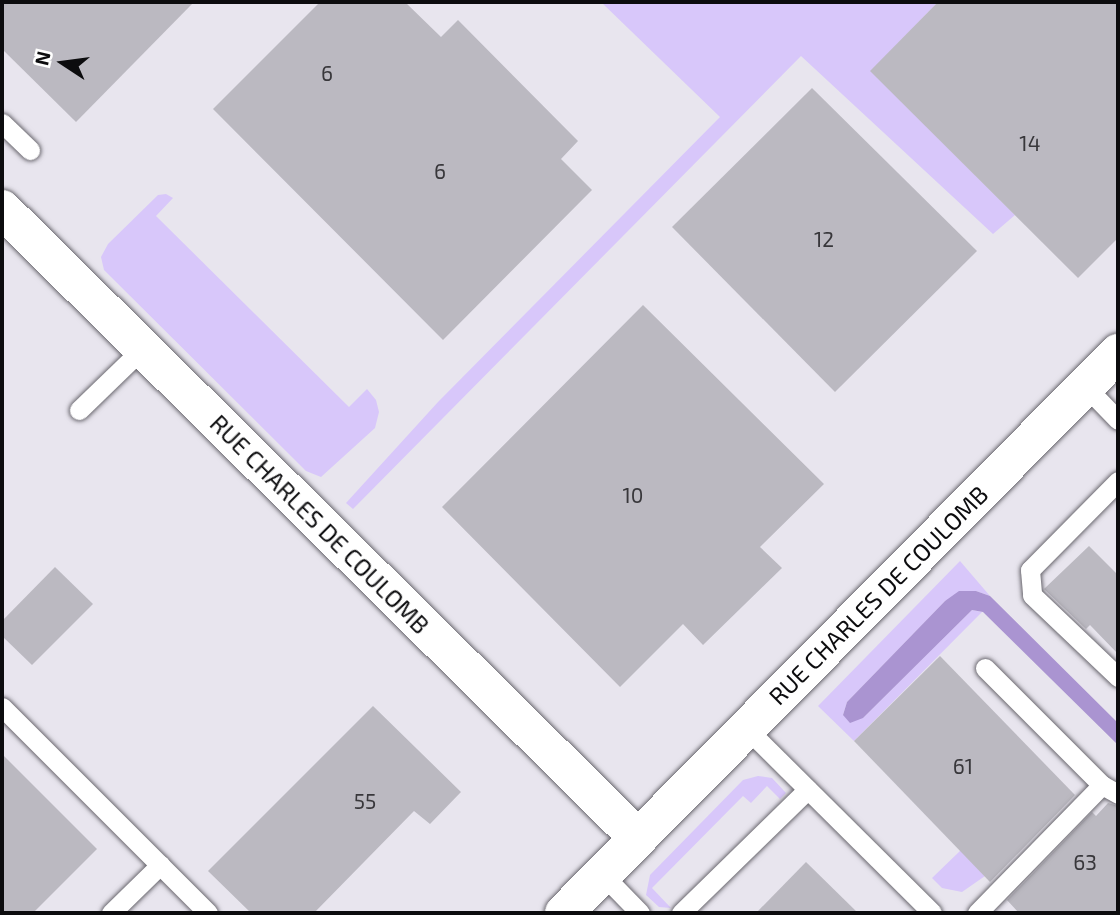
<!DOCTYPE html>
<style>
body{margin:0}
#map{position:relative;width:1120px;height:915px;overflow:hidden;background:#e8e5ee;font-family:"Exo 2",sans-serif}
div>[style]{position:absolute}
.green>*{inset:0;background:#d8c7fa}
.water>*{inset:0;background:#aa94d1}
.building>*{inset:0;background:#bbb9c1}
.roads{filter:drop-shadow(0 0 2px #6a686f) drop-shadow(0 0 2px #6a686f)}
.lane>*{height:19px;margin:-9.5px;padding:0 9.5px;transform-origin:9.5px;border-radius:9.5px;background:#fff}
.street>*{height:38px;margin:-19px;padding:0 19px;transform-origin:19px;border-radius:19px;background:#fff}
span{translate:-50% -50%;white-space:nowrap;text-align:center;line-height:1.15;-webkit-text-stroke:7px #fff;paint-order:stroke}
.number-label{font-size:21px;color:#38373b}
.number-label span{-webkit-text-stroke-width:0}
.street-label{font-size:24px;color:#0c0c0e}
.frame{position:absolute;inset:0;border:4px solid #0c0c0e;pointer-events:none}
.north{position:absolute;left:28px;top:28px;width:70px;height:70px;-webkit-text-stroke:5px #fff;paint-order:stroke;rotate:283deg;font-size:19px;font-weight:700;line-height:28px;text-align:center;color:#0c0c0e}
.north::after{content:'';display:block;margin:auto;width:24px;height:32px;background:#0c0c0e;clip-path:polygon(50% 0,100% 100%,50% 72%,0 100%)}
</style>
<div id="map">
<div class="green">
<i style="clip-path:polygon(601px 2px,938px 2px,871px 71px,1015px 215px,993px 234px,801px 56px,353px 509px,346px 503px,438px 402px,720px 117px)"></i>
<i style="clip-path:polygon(166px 194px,173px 198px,156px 216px,349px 407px,367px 389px,376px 400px,379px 412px,375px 428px,321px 477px,306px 471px,104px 270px,101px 257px,108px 244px,158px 195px)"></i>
<i style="clip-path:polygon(960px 561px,990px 596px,976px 591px,945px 601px,847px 702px,843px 715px,863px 718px,972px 610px,982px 612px,854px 741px,818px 706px)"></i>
<i style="clip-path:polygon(758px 776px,772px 778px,786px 793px,780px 799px,767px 786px,751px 803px,743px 796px,652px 888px,671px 908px,659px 907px,646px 895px,650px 875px,743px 780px)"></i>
<i style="clip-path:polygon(961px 850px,985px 876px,962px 892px,942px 888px,932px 878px)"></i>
</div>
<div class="water">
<i style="clip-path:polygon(959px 591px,976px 591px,990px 596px,1118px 723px,1118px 745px,983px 612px,972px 610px,863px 718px,850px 723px,843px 715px,847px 702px,945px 601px)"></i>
</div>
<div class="building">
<i style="clip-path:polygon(2px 2px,194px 2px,76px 122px,2px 49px)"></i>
<i style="clip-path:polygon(320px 2px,405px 2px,441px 37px,458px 20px,578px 141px,561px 159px,592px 190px,443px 340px,213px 109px)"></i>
<i style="clip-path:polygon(938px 2px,1118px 2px,1118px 238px,1078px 278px,870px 71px)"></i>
<i style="clip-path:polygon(812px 88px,977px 251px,835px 392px,672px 227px)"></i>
<i style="clip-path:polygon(643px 305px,824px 484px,760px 547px,782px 568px,703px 645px,683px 624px,620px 687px,442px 507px)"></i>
<i style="clip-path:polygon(1089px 546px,1118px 575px,1118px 654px,1090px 625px,1086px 629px,1044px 589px)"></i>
<i style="clip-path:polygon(55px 567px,93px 604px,32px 665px,2px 636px,2px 621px)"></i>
<i style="clip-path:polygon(940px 656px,1075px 795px,990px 882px,854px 741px)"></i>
<i style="clip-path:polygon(373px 706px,461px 792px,430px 824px,414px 811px,314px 913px,251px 913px,208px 871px)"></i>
<i style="clip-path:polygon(2px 754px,97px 849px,33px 913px,2px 913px)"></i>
<i style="clip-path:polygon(1108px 803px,1118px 806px,1118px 913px,1019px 913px,1007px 900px,1092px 812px,1096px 816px)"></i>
<i style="clip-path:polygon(806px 862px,858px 913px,756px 913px)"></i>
</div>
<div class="roads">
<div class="lane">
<i style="left:2px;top:123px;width:39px;rotate:44deg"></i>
<i style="left:1085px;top:386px;width:47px;rotate:45.9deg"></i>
<i style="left:79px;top:410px;width:89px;rotate:-44.1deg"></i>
<i style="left:1118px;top:481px;width:125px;rotate:134.7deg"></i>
<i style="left:1030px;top:570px;width:25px;rotate:85deg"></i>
<i style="left:1032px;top:595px;width:119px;rotate:43.6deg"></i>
<i style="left:985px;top:668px;width:165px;rotate:45deg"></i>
<i style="left:1102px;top:785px;width:18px;rotate:29deg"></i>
<i style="left:2px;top:707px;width:291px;rotate:45deg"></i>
<i style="left:746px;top:728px;width:262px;rotate:44.8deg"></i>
<i style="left:602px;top:874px;width:54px;rotate:45.7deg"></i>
<i style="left:111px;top:913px;width:69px;rotate:-44.4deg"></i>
<i style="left:681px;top:913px;width:177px;rotate:-44.3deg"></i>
<i style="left:977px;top:913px;width:179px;rotate:-45.7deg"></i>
</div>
<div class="street">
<i style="left:2px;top:209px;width:895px;rotate:44.68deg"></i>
<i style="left:564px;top:913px;width:788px;rotate:-45.31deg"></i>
</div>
</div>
<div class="number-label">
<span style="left:327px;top:73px">6</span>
<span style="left:1030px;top:143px">14</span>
<span style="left:440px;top:171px">6</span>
<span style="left:824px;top:239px">12</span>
<span style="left:633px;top:495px">10</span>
<span style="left:963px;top:766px">61</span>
<span style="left:365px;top:801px">55</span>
<span style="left:1085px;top:862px">63</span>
</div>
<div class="street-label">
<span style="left:320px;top:524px;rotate:45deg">RUE CHARLES DE COULOMB</span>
<span style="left:878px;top:595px;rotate:-45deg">RUE CHARLES DE COULOMB</span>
</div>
<div class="frame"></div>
<div class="north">N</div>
</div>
